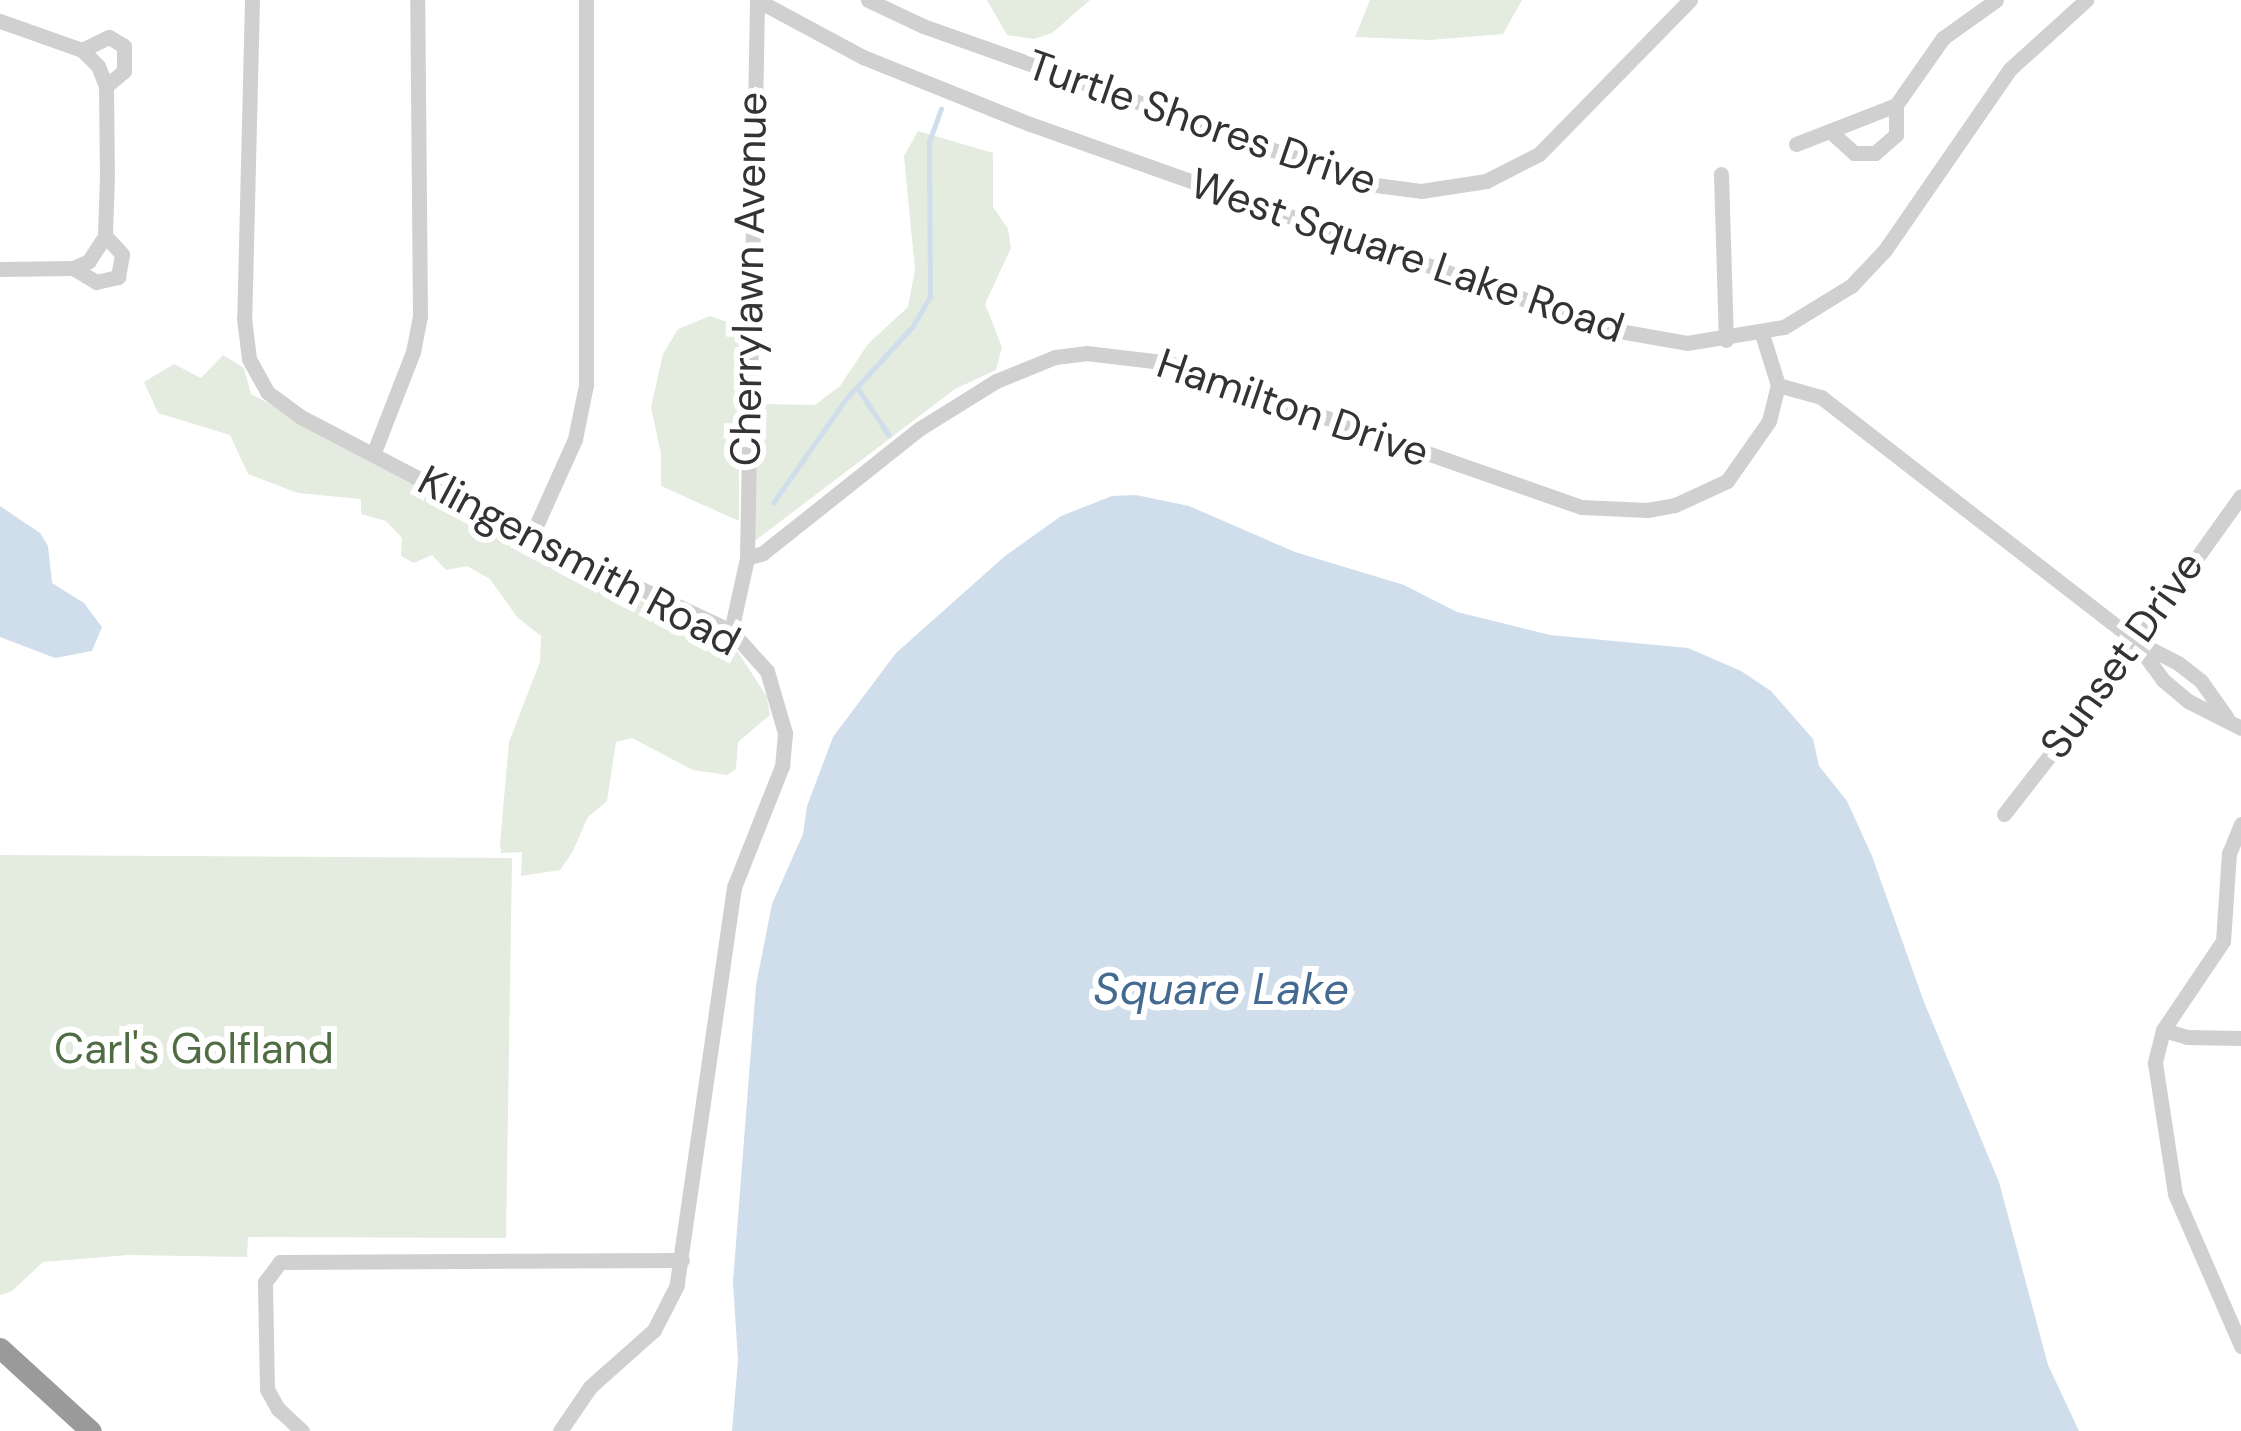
<!DOCTYPE html>
<style>
body{margin:0}
#map{position:relative;width:2241px;height:1431px;overflow:hidden;background:#fff;font-family:"DM Sans",sans-serif}
div>[style]{position:absolute}
.green>*{inset:0;background:#e4ebdf}
.water>*{inset:0;background:#d0deec}
.stream>*{height:4.5px;margin:-2.25px;padding:0 2.25px;transform-origin:2.25px;border-radius:2.25px;background:#d0deec}
.minor>*{height:15px;margin:-7.5px;padding:0 7.5px;transform-origin:7.5px;border-radius:7.5px;background:#d0d0d0}
.highway>*{height:21px;margin:-10.5px;padding:0 10.5px;transform-origin:10.5px;border-radius:10.5px;background:#9a9a9a}
span{translate:-50% -50%;white-space:nowrap;text-align:center;line-height:1.15;-webkit-text-stroke:12px #fff;paint-order:stroke}
.street-label{font-size:42px;color:#333}
.park-label{font-size:42px;color:#506c42}
.water-label{font-size:45px;color:#446a91;font-style:italic}
</style>
<div id="map">
<div class="green">
<i style="clip-path:polygon(987px 0,1090px 0,1052px 33px,1034px 39px,1007px 35px)"></i>
<i style="clip-path:polygon(1370px 0,1522px 0,1503px 34px,1430px 40px,1355px 37px)"></i>
<i style="clip-path:polygon(918px 131px,993px 153px,993px 207px,1008px 229px,1011px 248px,985px 304px,1002px 347px,996px 370px,955px 389px,756px 540px,751px 535px,752px 413px,758px 404px,815px 405px,840px 386px,868px 344px,908px 307px,915px 270px,904px 156px)"></i>
<i style="clip-path:polygon(710px 316px,739px 326px,739px 521px,661px 486px,661px 454px,651px 407px,663px 354px,678px 329px)"></i>
<i style="clip-path:polygon(223px 355px,244px 368px,251px 394px,738px 652px,767px 697px,770px 715px,738px 742px,736px 769px,727px 775px,693px 770px,632px 738px,616px 742px,607px 801px,588px 817px,572px 853px,560px 870px,521px 876px,522px 852px,501px 853px,500px 844px,509px 742px,540px 662px,541px 636px,517px 617px,490px 579px,467px 566px,446px 570px,432px 555px,414px 563px,401px 556px,402px 538px,386px 521px,361px 514px,361px 499px,298px 493px,248px 474px,230px 435px,158px 413px,144px 382px,174px 364px,201px 378px)"></i>
<i style="clip-path:polygon(0 855px,512px 858px,506px 1238px,248px 1237px,247px 1257px,128px 1255px,43px 1262px,12px 1291px,0 1295px)"></i>
</div>
<div class="water">
<i style="clip-path:polygon(1136px 495px,1189px 506px,1295px 552px,1404px 585px,1457px 612px,1550px 635px,1688px 648px,1741px 671px,1771px 691px,1813px 739px,1819px 766px,1847px 801px,1872px 856px,1924px 1002px,1999px 1182px,2048px 1365px,2079px 1431px,732px 1431px,738px 1360px,733px 1282px,756px 985px,772px 904px,803px 834px,807px 806px,833px 737px,896px 653px,1005px 556px,1061px 516px,1112px 496px)"></i>
<i style="clip-path:polygon(0 506px,40px 533px,48px 546px,52px 583px,84px 603px,102px 627px,92px 651px,55px 658px,0 637px)"></i>
</div>
<div class="stream">
<i style="left:859px;top:390px;width:54px;rotate:56.3deg"></i>
<i style="left:773px;top:503px;width:126px;rotate:-55deg"></i>
<i style="left:845px;top:400px;width:100px;rotate:-47.4deg"></i>
<i style="left:913px;top:326px;width:34px;rotate:-60deg"></i>
<i style="left:930px;top:297px;width:155px;rotate:-90.4deg"></i>
<i style="left:929px;top:142px;width:35px;rotate:-70deg"></i>
</div>
<div class="minor">
<i style="left:252px;top:0;width:318px;rotate:91.4deg"></i>
<i style="left:244px;top:318px;width:41px;rotate:83deg"></i>
<i style="left:249px;top:359px;width:38px;rotate:61deg"></i>
<i style="left:267px;top:392px;width:42px;rotate:36.3deg"></i>
<i style="left:301px;top:417px;width:259px;rotate:27.6deg"></i>
<i style="left:531px;top:537px;width:221px;rotate:25.2deg"></i>
<i style="left:731px;top:631px;width:54px;rotate:48deg"></i>
<i style="left:767px;top:671px;width:65px;rotate:73.8deg"></i>
<i style="left:785px;top:733px;width:33px;rotate:95deg"></i>
<i style="left:782px;top:766px;width:130px;rotate:111.6deg"></i>
<i style="left:734px;top:887px;width:402px;rotate:98.2deg"></i>
<i style="left:677px;top:1285px;width:51px;rotate:117.1deg"></i>
<i style="left:654px;top:1330px;width:86px;rotate:138.3deg"></i>
<i style="left:590px;top:1387px;width:53px;rotate:124.3deg"></i>
<i style="left:868px;top:0;width:61px;rotate:25.3deg"></i>
<i style="left:923px;top:26px;width:472px;rotate:19.5deg"></i>
<i style="left:1368px;top:184px;width:53px;rotate:7.5deg"></i>
<i style="left:1421px;top:191px;width:66px;rotate:-8.7deg"></i>
<i style="left:1486px;top:181px;width:59px;rotate:-27deg"></i>
<i style="left:1539px;top:154px;width:216px;rotate:-45.6deg"></i>
<i style="left:0;top:21px;width:87px;rotate:19.5deg"></i>
<i style="left:82px;top:50px;width:23px;rotate:45deg"></i>
<i style="left:98px;top:66px;width:22px;rotate:68deg"></i>
<i style="left:106px;top:86px;width:89px;rotate:89.4deg"></i>
<i style="left:107px;top:175px;width:61px;rotate:91.9deg"></i>
<i style="left:105px;top:236px;width:30px;rotate:123deg"></i>
<i style="left:89px;top:261px;width:17px;rotate:156deg"></i>
<i style="left:73px;top:268px;width:73px;rotate:179.2deg"></i>
<i style="left:82px;top:50px;width:30px;rotate:-26deg"></i>
<i style="left:109px;top:37px;width:17px;rotate:31deg"></i>
<i style="left:124px;top:46px;width:25px;rotate:90deg"></i>
<i style="left:124px;top:71px;width:23px;rotate:140deg"></i>
<i style="left:1832px;top:133px;width:30px;rotate:42deg"></i>
<i style="left:1854px;top:153px;width:21px"></i>
<i style="left:1875px;top:153px;width:28px;rotate:-41deg"></i>
<i style="left:1896px;top:135px;width:30px;rotate:-90deg"></i>
<i style="left:1796px;top:144px;width:107px;rotate:-21.3deg"></i>
<i style="left:1896px;top:105px;width:82px;rotate:-55deg"></i>
<i style="left:1943px;top:38px;width:65px;rotate:-35.6deg"></i>
<i style="left:1721px;top:174px;width:166px;rotate:88.3deg"></i>
<i style="left:73px;top:268px;width:27px;rotate:31deg"></i>
<i style="left:96px;top:282px;width:23px;rotate:-13deg"></i>
<i style="left:118px;top:277px;width:23px;rotate:-80deg"></i>
<i style="left:122px;top:254px;width:25px;rotate:-133deg"></i>
<i style="left:1778px;top:385px;width:45px;rotate:15.6deg"></i>
<i style="left:1821px;top:397px;width:398px;rotate:37.8deg"></i>
<i style="left:2135px;top:641px;width:48px;rotate:27.1deg"></i>
<i style="left:2178px;top:663px;width:29px;rotate:38deg"></i>
<i style="left:2201px;top:681px;width:45px;rotate:54.9deg"></i>
<i style="left:374px;top:452px;width:107px;rotate:-68.7deg"></i>
<i style="left:413px;top:352px;width:37px;rotate:-79deg"></i>
<i style="left:420px;top:316px;width:316px;rotate:-90.5deg"></i>
<i style="left:531px;top:537px;width:107px;rotate:-65.8deg"></i>
<i style="left:575px;top:439px;width:55px;rotate:-78.5deg"></i>
<i style="left:586px;top:385px;width:385px;rotate:-90deg"></i>
<i style="left:747px;top:558px;width:17px;rotate:-17deg"></i>
<i style="left:763px;top:553px;width:199px;rotate:-38.5deg"></i>
<i style="left:919px;top:429px;width:91px;rotate:-31.9deg"></i>
<i style="left:996px;top:381px;width:64px;rotate:-22.1deg"></i>
<i style="left:1055px;top:357px;width:31px;rotate:-7deg"></i>
<i style="left:1086px;top:353px;width:85px;rotate:6.8deg"></i>
<i style="left:1170px;top:363px;width:435px;rotate:19.3deg"></i>
<i style="left:1581px;top:507px;width:66px;rotate:2.6deg"></i>
<i style="left:1647px;top:510px;width:28px;rotate:-10deg"></i>
<i style="left:1675px;top:505px;width:57px;rotate:-24.8deg"></i>
<i style="left:1727px;top:481px;width:73px;rotate:-55deg"></i>
<i style="left:1769px;top:421px;width:37px;rotate:-76deg"></i>
<i style="left:1778px;top:385px;width:53px;rotate:-107.4deg"></i>
<i style="left:731px;top:631px;width:75px;rotate:-77.6deg"></i>
<i style="left:747px;top:558px;width:558px;rotate:-88.97deg"></i>
<i style="left:757px;top:0;width:120px;rotate:28.3deg"></i>
<i style="left:863px;top:57px;width:180px;rotate:21.9deg"></i>
<i style="left:1030px;top:124px;width:613px;rotate:19.53deg"></i>
<i style="left:1608px;top:329px;width:80px;rotate:10deg"></i>
<i style="left:1687px;top:343px;width:98px;rotate:-9.4deg"></i>
<i style="left:1784px;top:327px;width:79px;rotate:-31.5deg"></i>
<i style="left:1851px;top:286px;width:50px;rotate:-46.6deg"></i>
<i style="left:1885px;top:250px;width:220px;rotate:-55.4deg"></i>
<i style="left:2010px;top:69px;width:103px;rotate:-42.2deg"></i>
<i style="left:2136px;top:643px;width:46px;rotate:53.9deg"></i>
<i style="left:2163px;top:680px;width:33px;rotate:40deg"></i>
<i style="left:2188px;top:701px;width:59px;rotate:27deg"></i>
<i style="left:2004px;top:814px;width:190px;rotate:-52deg"></i>
<i style="left:2121px;top:664px;width:206px;rotate:-54.5deg"></i>
<i style="left:2241px;top:824px;width:31px;rotate:112deg"></i>
<i style="left:2229px;top:853px;width:88px;rotate:93.9deg"></i>
<i style="left:2223px;top:941px;width:107px;rotate:124deg"></i>
<i style="left:2163px;top:1030px;width:34px;rotate:104deg"></i>
<i style="left:2155px;top:1063px;width:133px;rotate:81.3deg"></i>
<i style="left:2175px;top:1194px;width:166px;rotate:66.5deg"></i>
<i style="left:2163px;top:1030px;width:25px;rotate:16deg"></i>
<i style="left:2187px;top:1037px;width:54px;rotate:1.1deg"></i>
<i style="left:302px;top:1431px;width:33px;rotate:-137deg"></i>
<i style="left:278px;top:1409px;width:23px;rotate:-119deg"></i>
<i style="left:267px;top:1389px;width:107px;rotate:-91.1deg"></i>
<i style="left:265px;top:1282px;width:25px;rotate:-53deg"></i>
<i style="left:280px;top:1262px;width:402px;rotate:-0.3deg"></i>
</div>
<div class="highway">
<i style="left:0;top:1348px;width:123px;rotate:42.4deg"></i>
</div>
<div class="street-label">
<span style="left:1202px;top:123px;rotate:19deg">Turtle Shores Drive</span>
<span style="left:1407px;top:256px;rotate:19deg">West Square Lake Road</span>
<span style="left:749px;top:279px;rotate:-89deg">Cherrylawn Avenue</span>
<span style="left:1293px;top:408px;rotate:19deg">Hamilton Drive</span>
<span style="left:579px;top:561px;rotate:28deg">Klingensmith Road</span>
<span style="left:2122px;top:655px;rotate:-54deg">Sunset Drive</span>
</div>
<div class="park-label">
<span style="left:194px;top:1049px">Carl's Golfland</span>
</div>
<div class="water-label">
<span style="left:1221px;top:989px">Square Lake</span>
</div>
</div>
